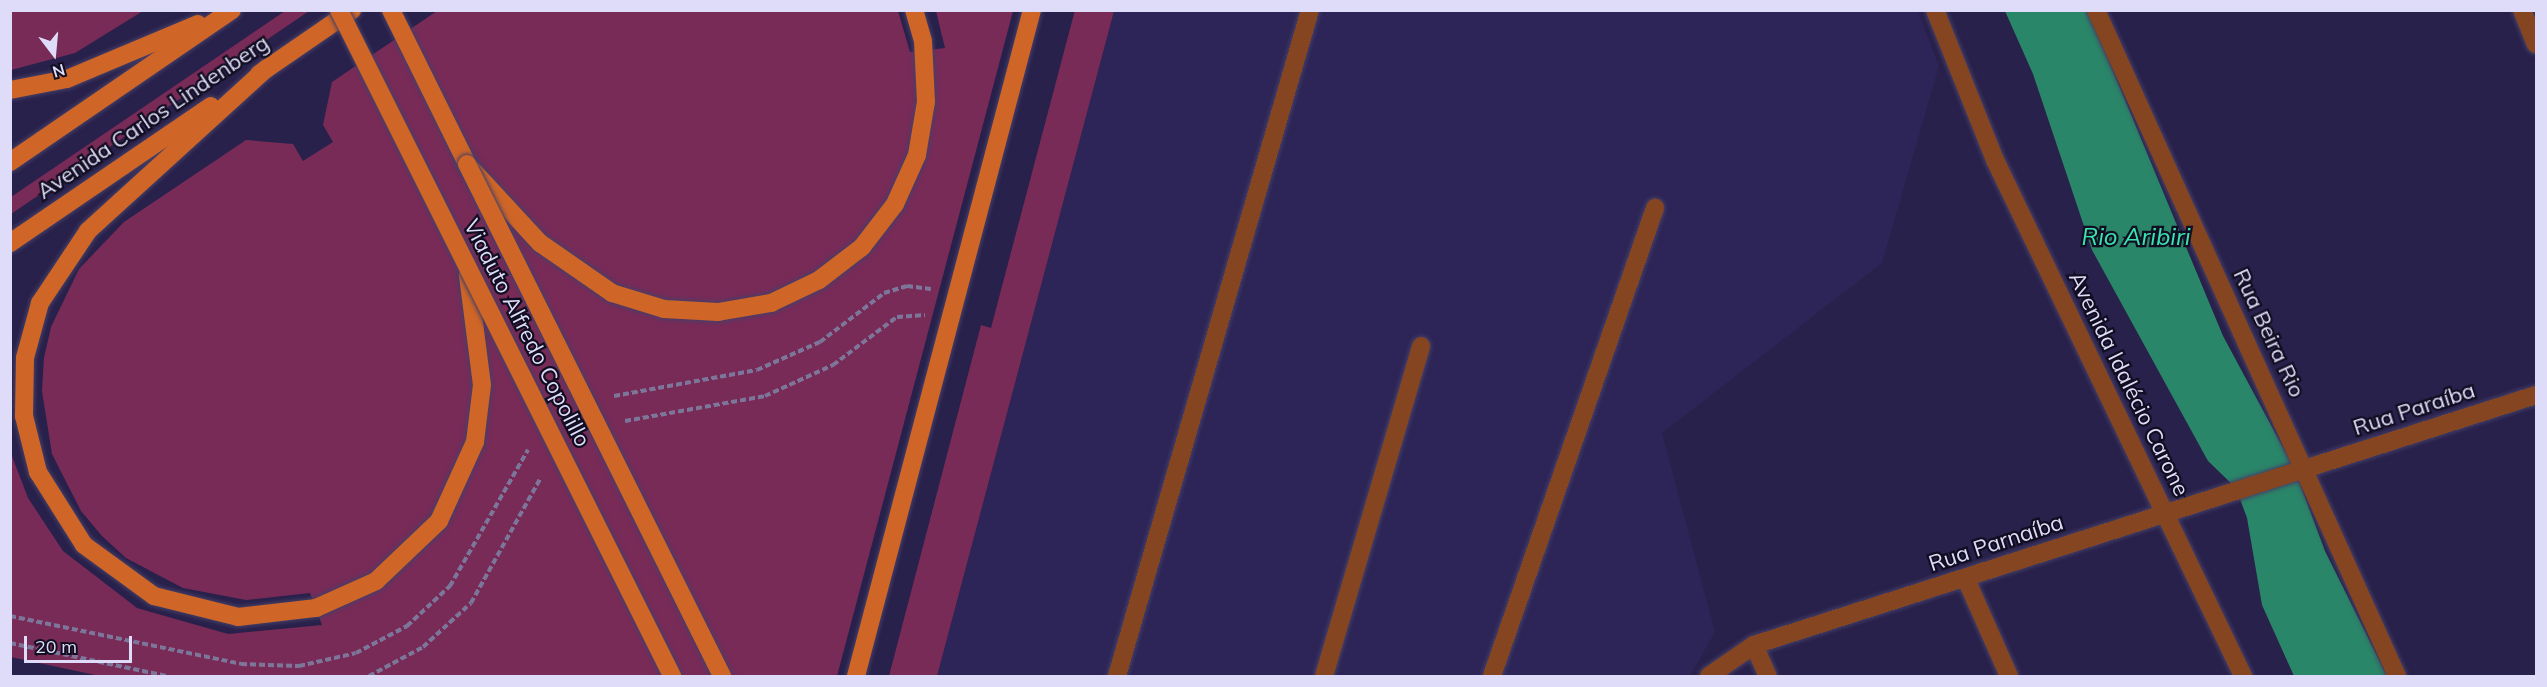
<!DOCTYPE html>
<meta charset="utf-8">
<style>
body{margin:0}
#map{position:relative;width:2547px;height:687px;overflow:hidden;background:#28214b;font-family:Mulish,sans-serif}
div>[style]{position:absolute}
.built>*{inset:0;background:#2d2557}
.green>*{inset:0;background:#792b58}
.water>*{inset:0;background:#2a8669}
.path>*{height:4px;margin-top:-2px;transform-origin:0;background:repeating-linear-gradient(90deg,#7c779a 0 6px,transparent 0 9px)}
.roads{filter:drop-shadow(0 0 2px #453f67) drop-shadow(0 0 2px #453f67)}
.minor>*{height:18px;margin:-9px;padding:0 9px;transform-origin:9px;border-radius:9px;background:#854521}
.major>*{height:18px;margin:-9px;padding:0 9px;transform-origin:9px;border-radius:9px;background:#cf6627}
.bridges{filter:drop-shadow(0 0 2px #453f67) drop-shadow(0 0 2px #453f67)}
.major-bridge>*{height:18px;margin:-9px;padding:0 9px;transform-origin:9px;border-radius:9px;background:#cf6627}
span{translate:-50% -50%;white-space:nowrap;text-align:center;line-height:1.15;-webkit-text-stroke:4.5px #110e21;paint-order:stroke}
.street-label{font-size:22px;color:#dedcf8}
.water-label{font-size:24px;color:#38e4b1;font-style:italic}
.frame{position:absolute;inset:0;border:12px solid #dedcf8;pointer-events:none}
.north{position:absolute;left:24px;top:24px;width:60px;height:60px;-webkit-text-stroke:4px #110e21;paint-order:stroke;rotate:164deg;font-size:16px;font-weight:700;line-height:24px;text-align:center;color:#dedcf8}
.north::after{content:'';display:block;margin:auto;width:21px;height:27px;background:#dedcf8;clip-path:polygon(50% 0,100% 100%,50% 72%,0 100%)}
.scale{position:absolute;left:24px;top:636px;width:108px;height:27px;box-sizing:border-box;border:3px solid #dedcf8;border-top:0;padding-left:8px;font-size:18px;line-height:21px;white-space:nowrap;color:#dedcf8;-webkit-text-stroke:4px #110e21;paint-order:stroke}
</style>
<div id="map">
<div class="built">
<i style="clip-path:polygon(1114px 11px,1918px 11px,1939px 66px,1882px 263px,1662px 433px,1715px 632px,1690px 676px,937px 676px)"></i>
</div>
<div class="green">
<i style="clip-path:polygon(11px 10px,143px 10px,143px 11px,75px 53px,11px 70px)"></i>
<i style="clip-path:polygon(1075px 10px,1114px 11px,937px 676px,889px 676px,981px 325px,991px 328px)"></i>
<i style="clip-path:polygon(285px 11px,309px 11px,11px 214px,11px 197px)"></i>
<i style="clip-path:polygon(437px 11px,898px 11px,910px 52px,945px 48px,936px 11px,1013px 11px,837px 676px,100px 676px,11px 657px,10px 451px,28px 498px,63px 551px,137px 608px,228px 634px,322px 625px,310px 593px,246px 600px,183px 588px,126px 558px,102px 536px,81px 511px,52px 454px,42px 391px,44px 358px,51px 327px,79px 269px,124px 222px,246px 140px,293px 144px,303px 161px,333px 142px,323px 125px,332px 82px)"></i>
</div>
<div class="water">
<i style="clip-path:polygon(2005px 11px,2088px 11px,2223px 336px,2294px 468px,2325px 551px,2387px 676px,2294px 676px,2262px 605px,2247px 518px,2236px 488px,2208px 461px,2092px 250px,2033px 74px)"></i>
</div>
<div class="path">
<i style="left:614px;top:396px;width:145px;rotate:-10.3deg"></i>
<i style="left:757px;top:370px;width:69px;rotate:-24deg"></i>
<i style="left:820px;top:342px;width:81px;rotate:-37.4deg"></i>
<i style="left:884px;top:293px;width:24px;rotate:-17deg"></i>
<i style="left:907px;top:286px;width:24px;rotate:7deg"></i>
<i style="left:625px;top:421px;width:142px;rotate:-10.1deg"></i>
<i style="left:765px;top:396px;width:75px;rotate:-24.5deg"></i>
<i style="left:833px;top:365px;width:80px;rotate:-36.9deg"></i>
<i style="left:897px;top:317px;width:28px;rotate:-4deg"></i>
<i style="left:10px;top:616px;width:236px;rotate:11.7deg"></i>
<i style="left:241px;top:664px;width:58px;rotate:2deg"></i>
<i style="left:299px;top:666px;width:58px;rotate:-12.8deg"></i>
<i style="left:356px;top:653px;width:58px;rotate:-27.9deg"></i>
<i style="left:407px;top:626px;width:59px;rotate:-42.9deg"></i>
<i style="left:450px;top:586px;width:157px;rotate:-60.2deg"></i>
<i style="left:10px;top:643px;width:160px;rotate:11.9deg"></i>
<i style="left:369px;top:676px;width:61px;rotate:-28.2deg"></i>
<i style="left:423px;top:647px;width:65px;rotate:-42.5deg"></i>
<i style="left:471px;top:603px;width:144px;rotate:-60.9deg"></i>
</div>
<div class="roads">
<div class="minor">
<i style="left:1935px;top:10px;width:162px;rotate:68.2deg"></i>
<i style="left:1995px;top:160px;width:573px;rotate:64.33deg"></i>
<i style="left:2096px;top:10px;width:731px;rotate:65.68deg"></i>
<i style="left:2522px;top:10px;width:37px;rotate:68deg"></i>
<i style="left:1966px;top:579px;width:106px;rotate:66.1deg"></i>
<i style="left:1754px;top:645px;width:34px;rotate:66deg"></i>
<i style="left:1117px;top:676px;width:693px;rotate:-73.84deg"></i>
<i style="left:1324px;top:676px;width:344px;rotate:-73.6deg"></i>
<i style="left:1492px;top:676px;width:496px;rotate:-70.8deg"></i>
<i style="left:1709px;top:676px;width:55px;rotate:-34.6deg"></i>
<i style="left:1754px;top:645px;width:821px;rotate:-17.73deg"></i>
</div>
<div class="major">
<i style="left:391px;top:10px;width:172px;rotate:63.7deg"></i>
<i style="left:467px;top:164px;width:108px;rotate:47.3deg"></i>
<i style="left:540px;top:243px;width:88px;rotate:34.8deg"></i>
<i style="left:612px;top:293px;width:54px;rotate:17.1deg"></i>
<i style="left:664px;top:309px;width:54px;rotate:3.2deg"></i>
<i style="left:718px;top:312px;width:54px;rotate:-9.6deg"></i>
<i style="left:771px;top:303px;width:53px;rotate:-25.6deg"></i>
<i style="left:819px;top:280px;width:54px;rotate:-37.5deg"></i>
<i style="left:862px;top:247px;width:54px;rotate:-52.5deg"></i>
<i style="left:895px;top:204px;width:54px;rotate:-65.8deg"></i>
<i style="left:917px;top:155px;width:54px;rotate:-80.4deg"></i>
<i style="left:926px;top:102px;width:61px;rotate:-92.8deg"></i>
<i style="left:923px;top:41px;width:32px;rotate:-106deg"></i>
<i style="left:267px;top:68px;width:242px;rotate:137.7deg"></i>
<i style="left:88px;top:231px;width:87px;rotate:123.7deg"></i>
<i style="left:40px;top:303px;width:57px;rotate:105.3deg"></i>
<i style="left:25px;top:358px;width:58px;rotate:91deg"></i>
<i style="left:24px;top:416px;width:58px;rotate:76deg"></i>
<i style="left:38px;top:472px;width:86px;rotate:57.8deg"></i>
<i style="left:84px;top:545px;width:87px;rotate:36.1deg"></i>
<i style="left:154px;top:596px;width:87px;rotate:14deg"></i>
<i style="left:238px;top:617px;width:79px;rotate:-6.6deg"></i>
<i style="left:316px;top:608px;width:66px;rotate:-24.2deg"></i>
<i style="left:376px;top:581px;width:87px;rotate:-43.6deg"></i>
<i style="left:439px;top:521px;width:87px;rotate:-65.5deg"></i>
<i style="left:475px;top:442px;width:57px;rotate:-83deg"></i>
<i style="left:482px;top:385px;width:111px;rotate:-97.3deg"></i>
<i style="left:259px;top:74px;width:113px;rotate:-34.5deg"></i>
<i style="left:10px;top:90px;width:58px;rotate:-10.9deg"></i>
<i style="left:67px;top:79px;width:142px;rotate:-22.8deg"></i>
<i style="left:10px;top:162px;width:269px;rotate:-34.4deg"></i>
<i style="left:10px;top:243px;width:243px;rotate:-34.3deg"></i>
<i style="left:856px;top:676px;width:689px;rotate:-75.2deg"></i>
</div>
</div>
<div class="bridges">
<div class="major-bridge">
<i style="left:339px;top:10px;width:745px;rotate:63.43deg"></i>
<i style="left:467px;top:164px;width:572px;rotate:63.52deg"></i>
</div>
</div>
<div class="street-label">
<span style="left:153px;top:117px;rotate:-34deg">Avenida Carlos Lindenberg</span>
<span style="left:527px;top:333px;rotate:63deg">Viaduto Alfredo Copolillo</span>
<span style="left:2269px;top:333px;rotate:65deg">Rua Beira Rio</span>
<span style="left:2129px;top:384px;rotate:64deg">Avenida Idalécio Carone</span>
<span style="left:2414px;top:409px;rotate:-18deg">Rua Paraíba</span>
<span style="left:1996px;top:543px;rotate:-18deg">Rua Parnaíba</span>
</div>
<div class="water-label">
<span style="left:2136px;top:237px">Rio Aribiri</span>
</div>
<div class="frame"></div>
<div class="north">N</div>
<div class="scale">20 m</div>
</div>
